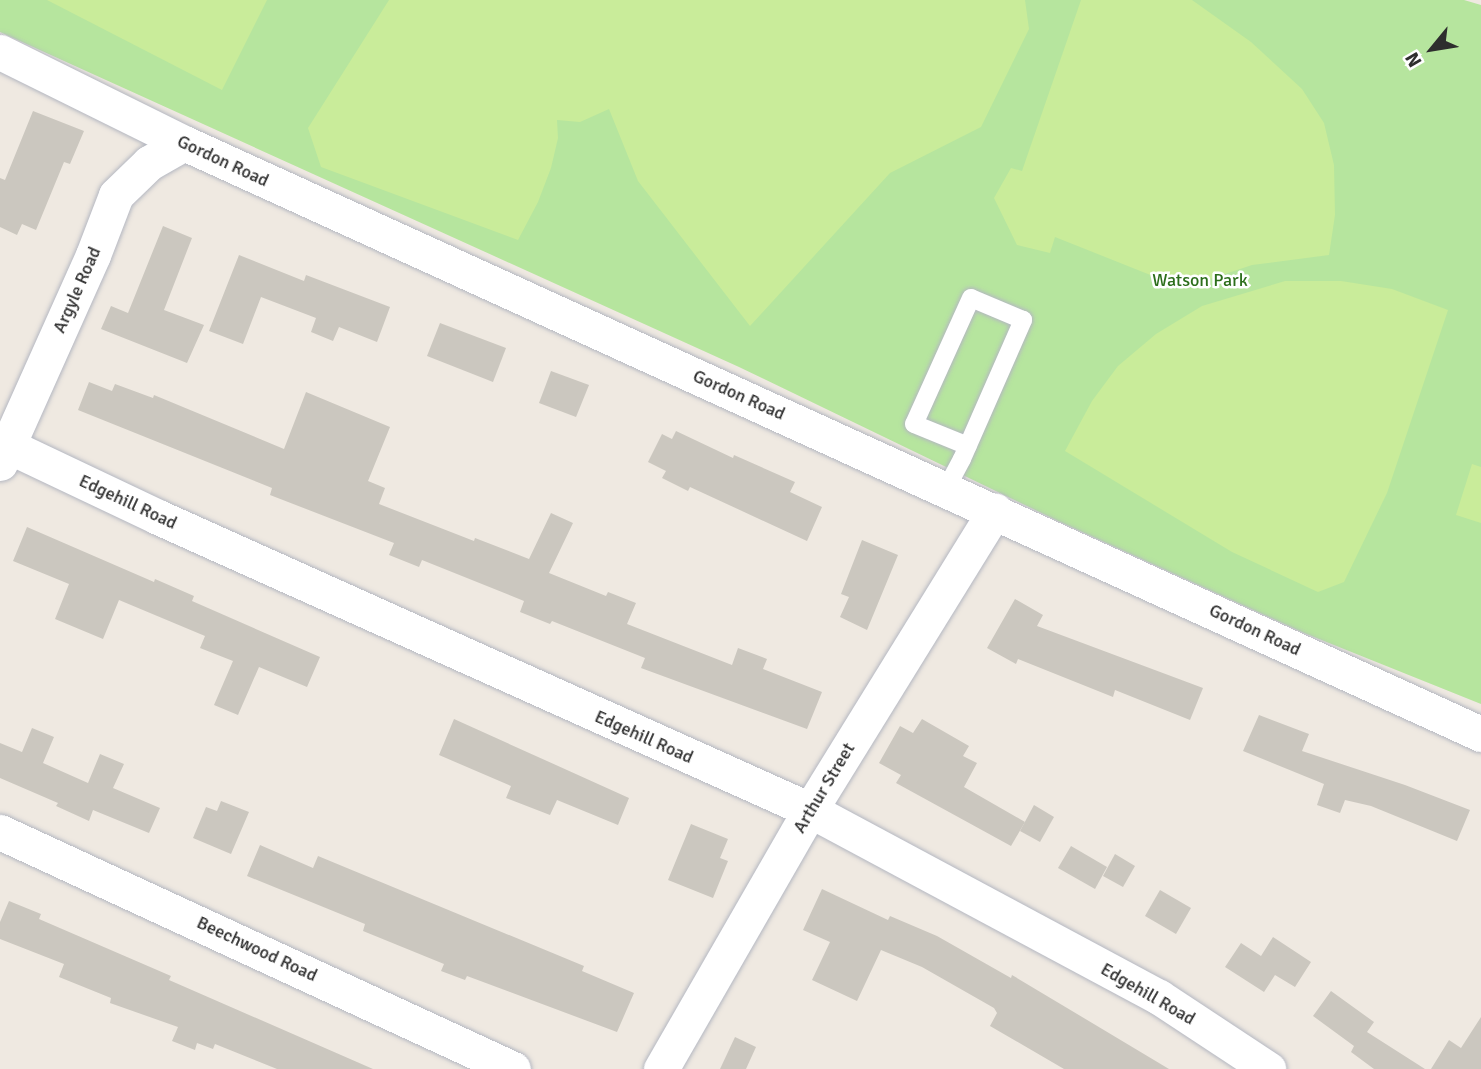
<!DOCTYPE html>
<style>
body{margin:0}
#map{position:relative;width:1481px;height:1069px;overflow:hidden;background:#efe9e1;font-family:Signika,sans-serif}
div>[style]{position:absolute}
.green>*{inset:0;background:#b6e59e}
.pitch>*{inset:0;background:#c9ec9a}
.building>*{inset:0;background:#cbc7bf}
.roads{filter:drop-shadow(0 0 2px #b4b7c1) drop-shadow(0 0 2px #b4b7c1)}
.service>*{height:18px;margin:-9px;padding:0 9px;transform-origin:9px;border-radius:9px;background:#fff}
.minor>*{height:35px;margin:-17.5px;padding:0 17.5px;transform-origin:17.5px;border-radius:17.5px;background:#fff}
span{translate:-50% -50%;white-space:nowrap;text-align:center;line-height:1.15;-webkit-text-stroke:5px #fff;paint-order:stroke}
.street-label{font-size:18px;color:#2e2e2e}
.park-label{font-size:18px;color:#2c6e1b}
.north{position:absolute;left:1397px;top:14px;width:70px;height:70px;-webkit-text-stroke:5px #fff;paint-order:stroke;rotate:240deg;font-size:19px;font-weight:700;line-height:28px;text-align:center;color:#2e2e2e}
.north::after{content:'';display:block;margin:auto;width:24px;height:32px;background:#2e2e2e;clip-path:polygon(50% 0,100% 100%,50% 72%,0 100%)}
</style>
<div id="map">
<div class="green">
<i style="clip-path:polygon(0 0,1464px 0,1481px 5px,1481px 704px,1304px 633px,1058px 521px,739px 367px,0 32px)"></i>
</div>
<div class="pitch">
<i style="clip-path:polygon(47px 0,267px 0,222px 90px)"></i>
<i style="clip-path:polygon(389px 0,1025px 0,1029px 29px,981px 127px,890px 173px,750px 326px,638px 181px,609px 109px,580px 122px,557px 120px,558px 138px,551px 168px,538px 202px,518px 240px,321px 167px,308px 128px)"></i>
<i style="clip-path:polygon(1081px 0,1192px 0,1251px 42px,1302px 89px,1324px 123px,1334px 165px,1335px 215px,1329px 255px,1252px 265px,1183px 288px,1055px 237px,1050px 253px,1017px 245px,994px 198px,1011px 168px,1022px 171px)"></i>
<i style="clip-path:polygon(1285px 281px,1341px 281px,1392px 289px,1448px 310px,1387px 493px,1344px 582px,1318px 592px,1232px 552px,1065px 451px,1092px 401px,1118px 366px,1156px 334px,1202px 306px)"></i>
<i style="clip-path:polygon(1472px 464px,1481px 467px,1481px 523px,1456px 515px)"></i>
</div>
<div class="building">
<i style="clip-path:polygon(33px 111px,84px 131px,70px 164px,64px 162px,36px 230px,22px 224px,17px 235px,0 227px,0 178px,5px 180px)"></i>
<i style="clip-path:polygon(163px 226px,192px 238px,164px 310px,204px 325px,187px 363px,101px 329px,111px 306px,128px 313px)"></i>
<i style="clip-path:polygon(239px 255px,304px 281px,306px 275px,390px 307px,377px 342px,339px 327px,333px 341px,311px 332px,316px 318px,261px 297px,243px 344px,209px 331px)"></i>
<i style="clip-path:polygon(440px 323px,506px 348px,493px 382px,427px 356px)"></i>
<i style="clip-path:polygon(551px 371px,589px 385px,576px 417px,539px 403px)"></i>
<i style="clip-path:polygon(89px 382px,112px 391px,115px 384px,153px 398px,154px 395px,284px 449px,306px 392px,390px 427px,368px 481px,385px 488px,379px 504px,474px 541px,475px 538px,529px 559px,551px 513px,573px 523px,549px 573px,606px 596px,608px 592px,636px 603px,627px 624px,732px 665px,738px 648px,767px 659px,763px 669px,822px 692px,807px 729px,641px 668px,645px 658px,552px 621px,550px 624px,520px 612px,524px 601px,422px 560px,419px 567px,389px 555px,394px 543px,270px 495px,272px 488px,78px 410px)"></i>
<i style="clip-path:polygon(676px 431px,733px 458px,734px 455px,795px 482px,790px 492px,822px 507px,807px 541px,690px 487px,688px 491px,662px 478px,666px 471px,648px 462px,662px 434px,672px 439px)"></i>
<i style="clip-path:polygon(27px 527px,154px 582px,155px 579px,194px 596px,192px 601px,320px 657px,307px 687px,259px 667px,238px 715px,214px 705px,233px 661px,200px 648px,205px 636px,119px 600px,103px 639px,55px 619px,69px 584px,13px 561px)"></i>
<i style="clip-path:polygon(862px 540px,898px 555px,867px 630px,840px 617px,849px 597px,841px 594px)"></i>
<i style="clip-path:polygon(1015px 599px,1043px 615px,1037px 626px,1203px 688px,1190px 720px,1115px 690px,1113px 697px,1018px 659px,1016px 664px,987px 648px)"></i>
<i style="clip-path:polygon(1259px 715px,1309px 734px,1302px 751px,1405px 785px,1470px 810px,1457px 841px,1371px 806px,1345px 800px,1340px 813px,1317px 805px,1324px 784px,1243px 751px)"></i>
<i style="clip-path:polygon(454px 719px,629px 798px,618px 825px,557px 800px,550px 815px,506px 798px,511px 786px,439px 755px)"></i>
<i style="clip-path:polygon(922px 719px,969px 746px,963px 756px,977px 763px,964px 787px,1025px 822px,1011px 846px,896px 783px,901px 775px,879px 763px,900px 726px,913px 733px)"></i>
<i style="clip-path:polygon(32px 728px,54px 737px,43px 763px,88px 783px,100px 754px,124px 764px,113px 788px,160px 808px,149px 833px,93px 810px,89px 821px,56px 806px,58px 803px,0 778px,0 743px,22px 752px)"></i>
<i style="clip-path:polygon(221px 801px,249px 812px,231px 854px,193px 838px,206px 807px,217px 811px)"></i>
<i style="clip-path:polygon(1034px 805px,1054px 817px,1040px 842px,1020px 831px)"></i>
<i style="clip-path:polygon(691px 824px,728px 839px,720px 858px,728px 861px,713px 898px,668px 880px)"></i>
<i style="clip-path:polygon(260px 845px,313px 868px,318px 856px,584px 966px,582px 971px,634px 993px,617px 1032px,467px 976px,465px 980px,441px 971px,444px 964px,363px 931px,365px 924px,247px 876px)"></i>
<i style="clip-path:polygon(1071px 846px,1107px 867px,1095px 889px,1058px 868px)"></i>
<i style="clip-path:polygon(1115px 854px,1135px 866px,1123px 887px,1103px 876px)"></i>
<i style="clip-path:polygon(822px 889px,888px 920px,890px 916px,937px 936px,1011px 978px,1012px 975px,1169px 1069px,1064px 1069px,990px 1026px,997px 1013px,994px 1008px,922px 967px,881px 950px,857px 1001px,812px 980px,830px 942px,803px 930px)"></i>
<i style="clip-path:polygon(1160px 890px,1191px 908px,1176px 934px,1145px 916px)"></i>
<i style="clip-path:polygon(9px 901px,41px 914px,39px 919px,171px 976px,169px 980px,373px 1069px,277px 1069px,215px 1044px,213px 1049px,197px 1043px,195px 1050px,172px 1041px,178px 1027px,110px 1003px,111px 998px,59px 977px,64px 964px,0 939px,0 922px)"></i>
<i style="clip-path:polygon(1273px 937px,1311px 962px,1295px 987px,1275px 975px,1264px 992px,1225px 967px,1241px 943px,1261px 956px)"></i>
<i style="clip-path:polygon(1331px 991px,1374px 1022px,1367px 1032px,1425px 1069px,1374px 1069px,1351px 1052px,1354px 1046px,1313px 1016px)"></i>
<i style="clip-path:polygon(1481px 1017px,1481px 1069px,1431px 1069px,1449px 1040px,1461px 1048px)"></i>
<i style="clip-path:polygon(735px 1037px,756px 1047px,746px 1069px,720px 1069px)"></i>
</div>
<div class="roads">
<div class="service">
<i style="left:946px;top:489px;width:34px;rotate:-62deg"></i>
<i style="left:962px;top:459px;width:152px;rotate:-66.3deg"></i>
<i style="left:1023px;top:320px;width:56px;rotate:-157.1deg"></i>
<i style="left:971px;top:298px;width:138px;rotate:114.3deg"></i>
<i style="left:914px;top:424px;width:58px;rotate:22.2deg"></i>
</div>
<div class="minor">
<i style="left:0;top:52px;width:205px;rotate:26.3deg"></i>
<i style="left:184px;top:143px;width:1425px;rotate:24.5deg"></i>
<i style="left:0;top:442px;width:175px;rotate:25.4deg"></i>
<i style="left:158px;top:517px;width:715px;rotate:24.2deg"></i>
<i style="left:810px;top:810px;width:396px;rotate:28.2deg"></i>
<i style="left:1159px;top:997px;width:131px;rotate:33.4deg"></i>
<i style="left:0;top:463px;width:228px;rotate:-65.9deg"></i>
<i style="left:93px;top:255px;width:64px;rotate:-69deg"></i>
<i style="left:116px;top:195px;width:46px;rotate:-44.1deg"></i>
<i style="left:149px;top:163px;width:40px;rotate:-29.7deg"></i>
<i style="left:0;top:832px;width:565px;rotate:24.8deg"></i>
<i style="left:661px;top:1069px;width:299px;rotate:-60.1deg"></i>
<i style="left:810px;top:810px;width:352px;rotate:-58.3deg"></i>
</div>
</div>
<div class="street-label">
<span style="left:223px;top:161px;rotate:25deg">Gordon Road</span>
<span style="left:77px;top:290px;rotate:-66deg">Argyle Road</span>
<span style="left:739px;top:395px;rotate:24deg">Gordon Road</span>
<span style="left:128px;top:502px;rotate:25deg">Edgehill Road</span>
<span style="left:1255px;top:630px;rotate:25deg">Gordon Road</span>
<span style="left:644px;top:737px;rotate:24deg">Edgehill Road</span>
<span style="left:824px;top:788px;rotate:-59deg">Arthur Street</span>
<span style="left:257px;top:949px;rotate:25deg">Beechwood Road</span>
<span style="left:1148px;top:994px;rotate:30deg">Edgehill Road</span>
</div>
<div class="park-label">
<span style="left:1200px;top:280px">Watson Park</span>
</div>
<div class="north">N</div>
</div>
